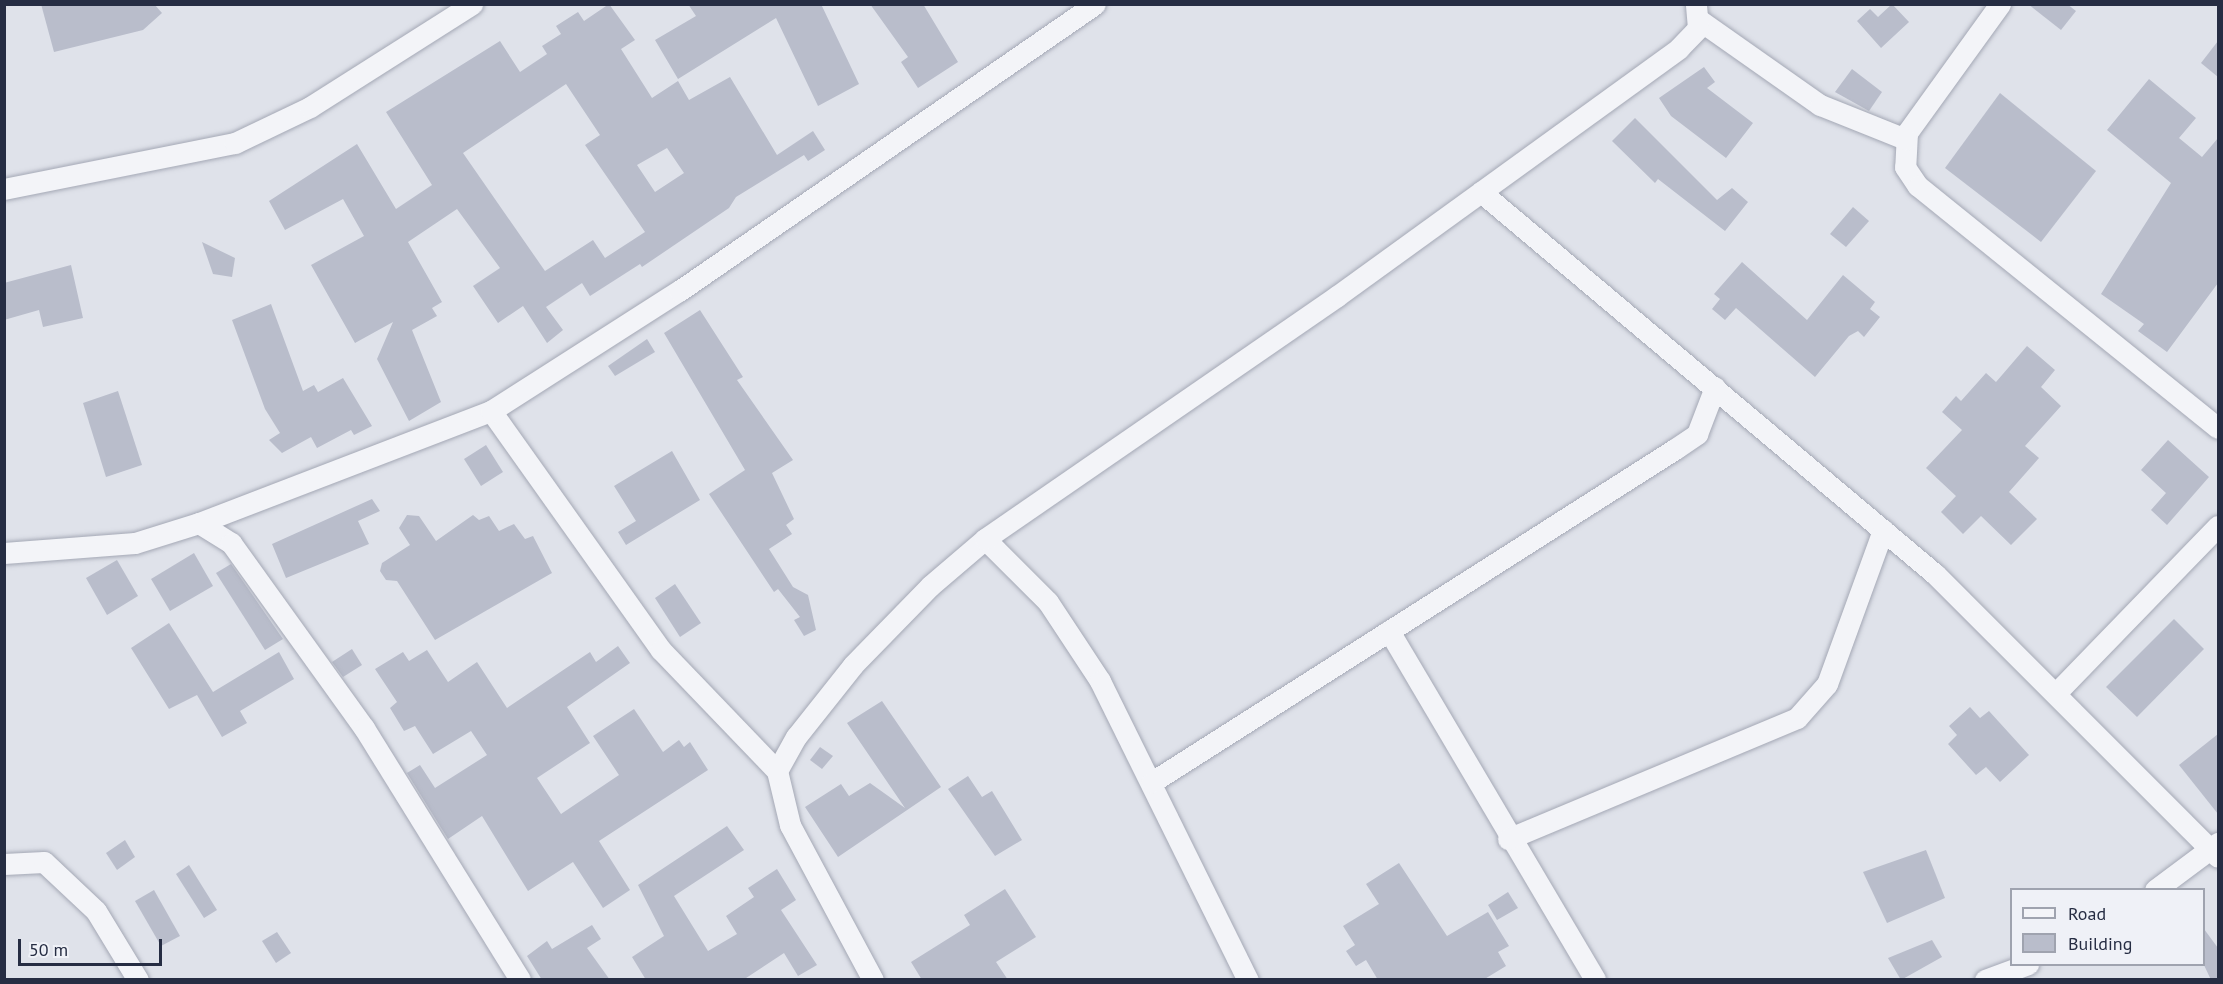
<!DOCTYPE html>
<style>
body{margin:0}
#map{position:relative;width:2223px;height:984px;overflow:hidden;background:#dfe2ea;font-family:"PT Sans",sans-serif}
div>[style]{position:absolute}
.building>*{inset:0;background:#b9bdcb}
.roads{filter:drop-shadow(0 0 2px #a4a8b5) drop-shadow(0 0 2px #a4a8b5)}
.minor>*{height:21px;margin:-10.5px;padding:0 10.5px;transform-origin:10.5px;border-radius:10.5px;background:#f3f4f8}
span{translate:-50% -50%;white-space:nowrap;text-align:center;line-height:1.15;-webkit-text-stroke:5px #eff1f7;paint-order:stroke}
.frame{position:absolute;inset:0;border:6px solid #262d43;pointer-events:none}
.legend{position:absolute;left:2010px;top:888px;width:195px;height:78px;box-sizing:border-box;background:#eff1f7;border:2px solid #9fa3af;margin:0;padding:8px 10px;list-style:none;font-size:18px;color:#262d43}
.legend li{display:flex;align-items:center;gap:12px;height:30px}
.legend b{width:30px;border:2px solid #9fa3af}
.scale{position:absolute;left:18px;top:939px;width:144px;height:27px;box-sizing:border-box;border:3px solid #262d43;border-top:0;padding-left:8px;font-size:18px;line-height:21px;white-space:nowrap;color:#262d43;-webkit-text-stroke:4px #eff1f7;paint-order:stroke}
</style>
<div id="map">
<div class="building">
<i style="clip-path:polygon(41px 4px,154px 4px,162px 13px,143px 30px,54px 52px)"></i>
<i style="clip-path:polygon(evenodd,609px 4px,635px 40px,621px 49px,652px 98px,678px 81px,689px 100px,730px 77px,777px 155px,813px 131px,825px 150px,808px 161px,804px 155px,736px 197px,729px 208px,642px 267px,640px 264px,590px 296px,582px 283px,546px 307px,563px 330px,547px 343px,523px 306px,498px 323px,473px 286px,500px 268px,457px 209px,408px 242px,442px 302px,432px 308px,437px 316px,412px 330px,441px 402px,409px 421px,377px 359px,393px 322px,355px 343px,311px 265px,364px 236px,343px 199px,285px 230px,269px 201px,357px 144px,396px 209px,432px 185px,386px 112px,500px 41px,520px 72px,547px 54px,542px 46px,561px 34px,556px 26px,578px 12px,584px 21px,609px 4px,566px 84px,600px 135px,585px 145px,645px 232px,605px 258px,593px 240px,545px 271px,463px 153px,566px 84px,609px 4px,667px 148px,684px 173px,655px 192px,637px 165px,667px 148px)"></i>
<i style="clip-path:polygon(688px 4px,821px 4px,859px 84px,818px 106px,776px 18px,678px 79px,655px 40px,696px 16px)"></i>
<i style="clip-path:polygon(870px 4px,923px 4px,958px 62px,918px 88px,901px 62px,908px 57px)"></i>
<i style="clip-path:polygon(1892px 4px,1909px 22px,1881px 48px,1857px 21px,1870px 9px,1878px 17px)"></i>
<i style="clip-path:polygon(2028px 4px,2067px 4px,2076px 11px,2061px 30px)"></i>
<i style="clip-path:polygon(2218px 41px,2218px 77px,2201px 63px)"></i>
<i style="clip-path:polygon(1704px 67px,1715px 82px,1707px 88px,1753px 123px,1726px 158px,1671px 116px,1659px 98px)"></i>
<i style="clip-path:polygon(1852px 69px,1882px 92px,1869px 111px,1835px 92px)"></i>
<i style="clip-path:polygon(2149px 79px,2196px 118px,2179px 138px,2202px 157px,2218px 138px,2218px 283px,2167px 352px,2138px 331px,2144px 324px,2101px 294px,2171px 183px,2107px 130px)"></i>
<i style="clip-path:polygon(2000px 93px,2096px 171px,2041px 242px,1945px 168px)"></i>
<i style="clip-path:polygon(1635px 118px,1717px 200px,1732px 188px,1748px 202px,1725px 231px,1658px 179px,1655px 183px,1612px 141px)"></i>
<i style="clip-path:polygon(1853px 207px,1869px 221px,1846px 247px,1830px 234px)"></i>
<i style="clip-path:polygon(202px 242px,235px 258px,232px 277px,213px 274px)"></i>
<i style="clip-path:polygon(1742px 262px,1807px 320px,1843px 275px,1875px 302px,1870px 309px,1880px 317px,1864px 337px,1858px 331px,1849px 336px,1815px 377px,1736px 308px,1725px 320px,1712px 309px,1720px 299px,1714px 294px)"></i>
<i style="clip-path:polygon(71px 265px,83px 318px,43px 327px,39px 310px,4px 320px,4px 283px)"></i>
<i style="clip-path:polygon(271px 304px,303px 391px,314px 385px,318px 392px,343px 378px,372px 426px,354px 435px,351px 430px,317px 448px,311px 437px,282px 453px,269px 440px,280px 433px,265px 409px,232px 320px)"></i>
<i style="clip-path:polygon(700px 310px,743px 377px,737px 380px,793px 460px,772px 473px,794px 519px,786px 525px,792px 534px,769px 549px,793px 587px,808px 595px,816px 630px,804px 636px,794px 620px,800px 617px,778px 589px,774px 592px,709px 494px,745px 470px,664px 333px)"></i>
<i style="clip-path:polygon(647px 339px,655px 352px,615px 376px,608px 366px)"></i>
<i style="clip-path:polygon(2027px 346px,2055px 370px,2041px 387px,2061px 406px,2025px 446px,2039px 458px,2009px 492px,2037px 519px,2011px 545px,1981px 516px,1963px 534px,1941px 512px,1956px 496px,1926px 468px,1962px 430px,1942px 412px,1956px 396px,1961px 401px,1986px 373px,1996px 382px)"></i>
<i style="clip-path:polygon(118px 391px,142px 465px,106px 477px,83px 403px)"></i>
<i style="clip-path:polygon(2168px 440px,2209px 477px,2167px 525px,2151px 510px,2166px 493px,2141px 470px)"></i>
<i style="clip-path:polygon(486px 445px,503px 472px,481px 486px,464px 459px)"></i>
<i style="clip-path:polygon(672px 451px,700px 500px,626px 545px,618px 532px,636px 521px,614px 486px)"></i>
<i style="clip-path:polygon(372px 499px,380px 511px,358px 521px,369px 544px,286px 578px,272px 544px)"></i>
<i style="clip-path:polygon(407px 515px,419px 516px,436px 541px,473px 515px,479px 520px,489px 516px,499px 531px,514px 524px,525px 539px,533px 536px,552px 573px,435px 640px,397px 581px,386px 580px,380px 571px,382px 563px,410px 545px,399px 528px)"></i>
<i style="clip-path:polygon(194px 553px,213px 586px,170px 611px,151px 579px)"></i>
<i style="clip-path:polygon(117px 560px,138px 596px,107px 615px,86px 578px)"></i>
<i style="clip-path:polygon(231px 564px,283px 639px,265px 650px,216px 573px)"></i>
<i style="clip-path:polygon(675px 584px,701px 623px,680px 637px,655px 598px)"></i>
<i style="clip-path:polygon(2174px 619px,2204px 649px,2137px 717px,2106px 687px)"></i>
<i style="clip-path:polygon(169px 623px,213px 692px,279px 652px,294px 679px,240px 711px,247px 723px,222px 737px,197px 695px,169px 709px,131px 648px)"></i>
<i style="clip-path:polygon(618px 646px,630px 663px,567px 707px,590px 743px,537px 778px,561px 814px,619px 775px,593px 736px,634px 709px,663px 752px,679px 740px,684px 747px,690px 742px,708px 770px,599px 841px,630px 890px,603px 908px,573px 862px,528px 891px,482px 816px,448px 839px,407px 773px,420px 765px,435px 788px,487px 755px,471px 731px,433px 754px,415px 726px,404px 731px,390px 708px,397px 702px,375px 669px,403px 652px,409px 661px,427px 650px,448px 682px,477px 662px,507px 708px,590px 652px,596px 662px)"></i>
<i style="clip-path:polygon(352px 649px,362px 665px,343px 677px,332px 662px)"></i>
<i style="clip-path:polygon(882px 701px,941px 787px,838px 857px,805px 807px,841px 784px,849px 796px,870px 783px,905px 808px,847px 723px)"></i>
<i style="clip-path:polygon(1970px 707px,1980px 718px,1989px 711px,2029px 755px,2000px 782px,1986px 767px,1976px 775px,1948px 744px,1957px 735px,1949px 726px)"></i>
<i style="clip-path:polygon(2218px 734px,2218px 814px,2179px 765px)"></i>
<i style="clip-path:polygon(820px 747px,833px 756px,822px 769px,810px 760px)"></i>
<i style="clip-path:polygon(968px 776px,982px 797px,992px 791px,1022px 840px,995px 856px,948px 789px)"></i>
<i style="clip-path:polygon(727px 826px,744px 850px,674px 896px,708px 951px,737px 934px,726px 916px,754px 897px,748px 888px,777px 869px,796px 900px,781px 910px,817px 965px,798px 976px,784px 953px,743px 980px,646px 980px,632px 957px,664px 936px,638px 885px)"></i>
<i style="clip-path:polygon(125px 840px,135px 857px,117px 870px,106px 853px)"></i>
<i style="clip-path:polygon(1926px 850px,1945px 898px,1887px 923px,1863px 872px)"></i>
<i style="clip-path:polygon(1399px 863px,1447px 936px,1488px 912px,1509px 946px,1498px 952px,1506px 966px,1483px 980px,1378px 980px,1366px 960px,1356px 966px,1346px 951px,1355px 945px,1343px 926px,1379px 904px,1366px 884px)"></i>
<i style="clip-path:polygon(189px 865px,217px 910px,204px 918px,176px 874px)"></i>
<i style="clip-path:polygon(1005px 889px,1036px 937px,996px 962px,1008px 980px,922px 980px,911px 962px,970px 925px,964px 915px)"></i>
<i style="clip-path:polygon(154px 890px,180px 936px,161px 946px,135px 901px)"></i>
<i style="clip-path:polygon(1508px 892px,1518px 908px,1497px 920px,1488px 905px)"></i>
<i style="clip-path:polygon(592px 925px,601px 939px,587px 948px,610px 980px,542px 980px,527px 956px,547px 941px,552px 949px)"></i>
<i style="clip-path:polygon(2204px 929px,2218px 948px,2218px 980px,2211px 980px,2204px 965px)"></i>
<i style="clip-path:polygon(277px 932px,291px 953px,276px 963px,262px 941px)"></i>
<i style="clip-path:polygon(1932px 940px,1942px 957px,1901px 980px,1888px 958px)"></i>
</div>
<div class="roads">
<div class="minor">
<i style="left:2000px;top:4px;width:159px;rotate:125.8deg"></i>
<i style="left:1907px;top:133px;width:34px;rotate:93deg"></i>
<i style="left:1905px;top:167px;width:23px;rotate:56deg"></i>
<i style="left:1918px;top:186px;width:385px;rotate:38.9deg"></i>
<i style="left:1699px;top:20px;width:148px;rotate:35.1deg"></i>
<i style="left:1820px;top:105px;width:92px;rotate:21.8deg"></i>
<i style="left:4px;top:189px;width:236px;rotate:-11.3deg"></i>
<i style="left:235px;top:143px;width:83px;rotate:-25.6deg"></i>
<i style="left:310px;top:107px;width:192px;rotate:-32.4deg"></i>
<i style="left:1481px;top:192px;width:593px;rotate:40.08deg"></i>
<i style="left:1935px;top:574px;width:400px;rotate:45deg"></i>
<i style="left:491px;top:411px;width:293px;rotate:54.6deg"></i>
<i style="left:661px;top:650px;width:168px;rotate:46.2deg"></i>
<i style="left:199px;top:523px;width:313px;rotate:-21deg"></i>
<i style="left:491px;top:411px;width:223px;rotate:-32.6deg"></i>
<i style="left:679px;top:291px;width:505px;rotate:-34.6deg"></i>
<i style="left:985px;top:539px;width:89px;rotate:45deg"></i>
<i style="left:1048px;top:602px;width:95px;rotate:56.6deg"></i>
<i style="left:1100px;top:681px;width:334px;rotate:63.7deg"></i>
<i style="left:4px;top:553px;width:131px;rotate:-4.4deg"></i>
<i style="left:135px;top:543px;width:67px;rotate:-17.4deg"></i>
<i style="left:199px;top:523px;width:38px;rotate:32deg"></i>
<i style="left:231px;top:543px;width:228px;rotate:54.3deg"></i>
<i style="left:364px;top:728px;width:296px;rotate:58.2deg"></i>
<i style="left:1389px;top:631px;width:405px;rotate:59.4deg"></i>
<i style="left:2057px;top:692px;width:231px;rotate:-45.9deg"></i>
<i style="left:1152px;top:782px;width:620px;rotate:-32.49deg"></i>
<i style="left:1675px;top:449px;width:27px;rotate:-34deg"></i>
<i style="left:1697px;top:434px;width:50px;rotate:-69deg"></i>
<i style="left:1508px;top:839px;width:313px;rotate:-22.7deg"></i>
<i style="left:1797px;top:718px;width:45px;rotate:-48.6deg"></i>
<i style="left:1827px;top:684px;width:164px;rotate:-70deg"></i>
<i style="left:4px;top:864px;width:40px;rotate:-2.9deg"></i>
<i style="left:44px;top:862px;width:71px;rotate:43.3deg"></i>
<i style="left:96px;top:911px;width:81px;rotate:58.7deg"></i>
<i style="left:2155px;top:890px;width:79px;rotate:-36.7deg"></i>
<i style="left:873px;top:980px;width:176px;rotate:-118.2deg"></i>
<i style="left:790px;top:825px;width:56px;rotate:-103.5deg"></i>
<i style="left:777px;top:771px;width:39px;rotate:-61deg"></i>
<i style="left:796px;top:737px;width:92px;rotate:-51.6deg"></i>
<i style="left:853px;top:665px;width:110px;rotate:-45.7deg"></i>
<i style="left:930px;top:586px;width:72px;rotate:-40.5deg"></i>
<i style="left:985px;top:539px;width:428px;rotate:-34.6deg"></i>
<i style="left:1337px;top:296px;width:422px;rotate:-35.9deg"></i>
<i style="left:1679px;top:48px;width:28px;rotate:-46deg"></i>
<i style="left:1698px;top:28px;width:24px;rotate:-95deg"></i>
<i style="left:1985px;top:980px;width:46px;rotate:-20.4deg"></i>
</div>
</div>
<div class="frame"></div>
<ul class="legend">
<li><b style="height:8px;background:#f3f4f8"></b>Road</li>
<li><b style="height:16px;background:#b9bdcb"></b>Building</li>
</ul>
<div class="scale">50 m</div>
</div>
